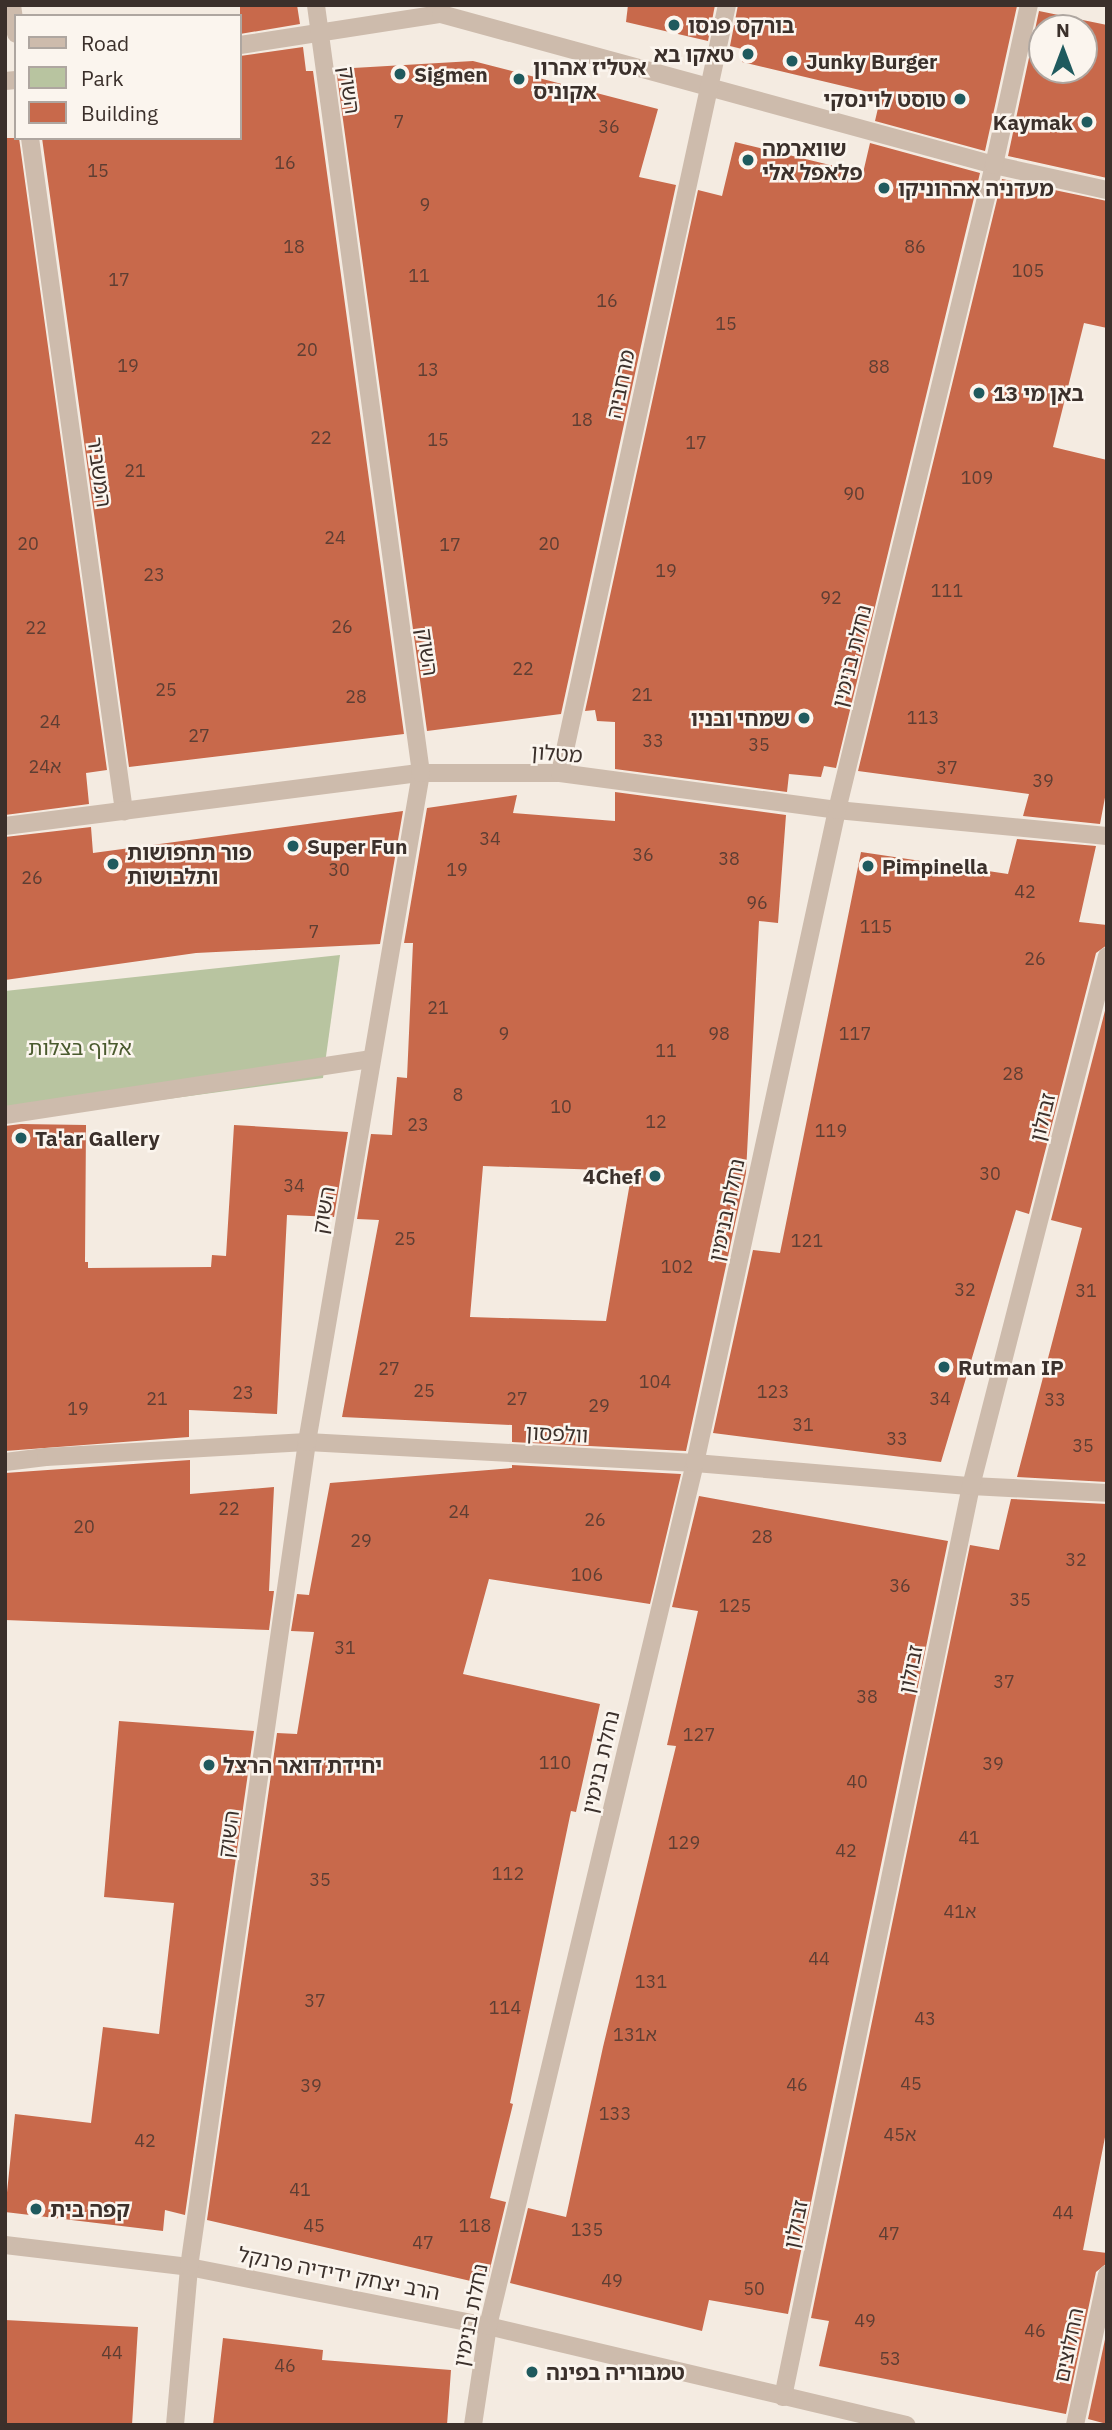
<!DOCTYPE html>
<meta charset="utf-8">
<style>
body{margin:0}
#map{position:relative;width:1112px;height:2430px;overflow:hidden;background:#f4ebe1;font-family:"IBM Plex Sans","Noto Sans Hebrew",sans-serif}
div>[style]{position:absolute}
.green>*{inset:0;background:#b8c4a0}
.building>*{inset:0;background:#c8694b}
.minor>*{height:18px;margin:-9px;padding:0 9px;transform-origin:9px;border-radius:9px;background:#cdbbac}
.dots>*{width:19px;height:19px;translate:-50% -50%;box-sizing:border-box;border:4px solid #fbf5ee;border-radius:50%}
span{translate:-50% -50%;white-space:nowrap;text-align:center;line-height:1.15;-webkit-text-stroke:5px #fbf5ee;paint-order:stroke}
.number-label{font-size:18px;color:#5e3e33}
.number-label span{-webkit-text-stroke-width:0}
.poi-label{font-size:21px;color:#3b302b;font-weight:700}
.left{translate:0 -50%;text-align:left}
.right{translate:-100% -50%;text-align:right}
.street-label{font-size:21px;color:#3b302b}
.park-label{font-size:21px;color:#4a5a2e}
.frame{position:absolute;inset:0;border:7px solid #3b302b;pointer-events:none}
.legend{position:absolute;left:14px;top:14px;width:228px;height:126px;box-sizing:border-box;background:#fbf5ee;border:2px solid #aea6a0;margin:0;padding:9px 12px;list-style:none;font-size:21px;color:#3b302b}
.legend li{display:flex;align-items:center;gap:14px;height:35px}
.legend b{width:35px;border:2px solid #aea6a0}
.north{position:absolute;left:1028px;top:14px;width:70px;height:70px;box-sizing:border-box;background:#fbf5ee;border:2px solid #aea6a0;border-radius:50%;rotate:0deg;font-size:19px;font-weight:700;line-height:28px;text-align:center;color:#3b302b}
.north::after{content:'';display:block;margin:auto;width:24px;height:32px;background:#1f5a5e;clip-path:polygon(50% 0,100% 100%,50% 72%,0 100%)}
</style>
<div id="map">
<div class="green">
<i style="clip-path:polygon(340px 955px,323px 1078px,5px 1121px,5px 991px)"></i>
</div>
<div class="building">
<i style="clip-path:polygon(240px 5px,297px 5px,300px 24px,240px 34px)"></i>
<i style="clip-path:polygon(628px 5px,715px 5px,708px 41px,626px 22px)"></i>
<i style="clip-path:polygon(738px 5px,1017px 6px,985px 151px,875px 121px,881px 95px,742px 62px,746px 50px,730px 46px)"></i>
<i style="clip-path:polygon(evenodd,1039px 11px,1107px 25px,1107px 178px,1008px 156px,1039px 11px,1042px 28px,1084px 28px,1084px 70px,1042px 70px,1042px 28px)"></i>
<i style="clip-path:polygon(303px 47px,306px 71px,313px 71px,404px 734px,129px 767px,42px 138px,240px 138px,240px 56px)"></i>
<i style="clip-path:polygon(473px 61px,658px 109px,639px 177px,676px 185px,561px 714px,427px 731px,336px 69px)"></i>
<i style="clip-path:polygon(5px 138px,19px 138px,107px 770px,86px 773px,89px 804px,5px 815px)"></i>
<i style="clip-path:polygon(735px 142px,863px 173px,870px 143px,980px 173px,836px 768px,824px 766px,821px 777px,789px 774px,787px 792px,615px 769px,615px 722px,597px 721px,595px 710px,585px 711px,698px 190px,722px 196px)"></i>
<i style="clip-path:polygon(1002px 179px,1107px 201px,1107px 328px,1084px 323px,1053px 447px,1107px 460px,1107px 787px,1100px 824px,1023px 816px,1029px 794px,858px 771px)"></i>
<i style="clip-path:polygon(evenodd,615px 792px,786px 815px,778px 923px,759px 921px,746px 1173px,686px 1451px,512px 1442px,512px 1425px,342px 1417px,379px 1220px,357px 1219px,371px 1134px,392px 1135px,397px 1077px,407px 1078px,413px 943px,404px 943px,427px 808px,517px 795px,513px 813px,615px 821px,615px 792px,483px 1166px,632px 1171px,606px 1321px,470px 1317px,483px 1166px)"></i>
<i style="clip-path:polygon(403px 811px,380px 944px,196px 953px,5px 980px,5px 837px,91px 827px,93px 853px)"></i>
<i style="clip-path:polygon(1017px 839px,1096px 846px,1079px 922px,1107px 925px,1107px 945px,1096px 953px,1029px 1214px,1016px 1210px,941px 1462px,713px 1433px,753px 1250px,780px 1253px,861px 852px,1008px 874px)"></i>
<i style="clip-path:polygon(1107px 1003px,1107px 1482px,1017px 1477px,1082px 1228px,1051px 1220px)"></i>
<i style="clip-path:polygon(21px 1124px,86px 1125px,85px 1262px,88px 1262px,88px 1268px,211px 1267px,212px 1255px,226px 1256px,234px 1125px,348px 1132px,334px 1217px,287px 1215px,277px 1414px,189px 1410px,189px 1437px,5px 1451px,5px 1126px)"></i>
<i style="clip-path:polygon(190px 1460px,190px 1494px,274px 1487px,269px 1591px,274px 1591px,269px 1630px,5px 1620px,5px 1473px)"></i>
<i style="clip-path:polygon(512px 1465px,681px 1474px,650px 1604px,489px 1579px,463px 1674px,600px 1704px,576px 1812px,571px 1811px,510px 2103px,513px 2104px,490px 2198px,506px 2202px,488px 2277px,476px 2274px,475px 2282px,207px 2220px,277px 1733px,297px 1734px,314px 1632px,291px 1631px,297px 1594px,309px 1595px,330px 1483px,512px 1468px)"></i>
<i style="clip-path:polygon(699px 1496px,948px 1541px,788px 2314px,709px 2300px,702px 2331px,510px 2283px,528px 2208px,566px 2217px,603px 2047px,676px 1746px,667px 1745px,698px 1611px,672px 1607px)"></i>
<i style="clip-path:polygon(1011px 1499px,1107px 1504px,1107px 2127px,1083px 2250px,1107px 2253px,1107px 2263px,1096px 2272px,1066px 2414px,819px 2366px,829px 2321px,811px 2318px,970px 1545px,999px 1550px)"></i>
<i style="clip-path:polygon(119px 1721px,254px 1731px,185px 2215px,165px 2210px,163px 2231px,5px 2212px,15px 2114px,91px 2123px,103px 2027px,159px 2034px,174px 1903px,104px 1897px)"></i>
<i style="clip-path:polygon(5px 2320px,138px 2327px,132px 2425px,5px 2425px)"></i>
<i style="clip-path:polygon(1107px 2330px,1107px 2424px,1088px 2419px)"></i>
<i style="clip-path:polygon(223px 2338px,323px 2350px,322px 2360px,451px 2370px,447px 2425px,213px 2425px)"></i>
</div>
<div class="minor">
<i style="left:12px;top:5px;width:29px;rotate:82deg"></i>
<i style="left:240px;top:45px;width:203px;rotate:-8.8deg"></i>
<i style="left:441px;top:14px;width:573px;rotate:15.27deg"></i>
<i style="left:994px;top:165px;width:116px;rotate:12.5deg"></i>
<i style="left:5px;top:81px;width:11px;rotate:-5deg"></i>
<i style="left:30px;top:138px;width:680px;rotate:82.05deg"></i>
<i style="left:560px;top:773px;width:786px;rotate:-77.73deg"></i>
<i style="left:5px;top:826px;width:419px;rotate:-7.3deg"></i>
<i style="left:421px;top:773px;width:139px"></i>
<i style="left:560px;top:773px;width:279px;rotate:7.6deg"></i>
<i style="left:837px;top:810px;width:271px;rotate:5.5deg"></i>
<i style="left:5px;top:1115px;width:371px;rotate:-8.7deg"></i>
<i style="left:5px;top:1462px;width:41px;rotate:-7deg"></i>
<i style="left:46px;top:1457px;width:261px;rotate:-3.3deg"></i>
<i style="left:307px;top:1442px;width:389px;rotate:3.1deg"></i>
<i style="left:695px;top:1463px;width:277px;rotate:4.8deg"></i>
<i style="left:971px;top:1486px;width:136px;rotate:2.9deg"></i>
<i style="left:5px;top:2245px;width:185px;rotate:6.8deg"></i>
<i style="left:189px;top:2267px;width:305px;rotate:11.2deg"></i>
<i style="left:488px;top:2326px;width:430px;rotate:13.3deg"></i>
<i style="left:783px;top:2397px;width:930px;rotate:-78.34deg"></i>
<i style="left:971px;top:1486px;width:547px;rotate:-75.61deg"></i>
<i style="left:175px;top:2425px;width:159px;rotate:-84.9deg"></i>
<i style="left:189px;top:2267px;width:833px;rotate:-81.86deg"></i>
<i style="left:307px;top:1442px;width:679px;rotate:-80.33deg"></i>
<i style="left:421px;top:773px;width:775px;rotate:-97.79deg"></i>
<i style="left:473px;top:2425px;width:100px;rotate:-81.4deg"></i>
<i style="left:488px;top:2326px;width:887px;rotate:-76.51deg"></i>
<i style="left:695px;top:1463px;width:668px;rotate:-77.73deg"></i>
<i style="left:837px;top:810px;width:664px;rotate:-76.32deg"></i>
<i style="left:994px;top:165px;width:164px;rotate:-77.7deg"></i>
<i style="left:1075px;top:2425px;width:154px;rotate:-78deg"></i>
</div>
<div class="dots">
<i style="left:674px;top:25px;background:#1f5a5e"></i>
<i style="left:748px;top:54px;background:#1f5a5e"></i>
<i style="left:792px;top:61px;background:#1f5a5e"></i>
<i style="left:400px;top:74px;background:#1f5a5e"></i>
<i style="left:519px;top:79px;background:#1f5a5e"></i>
<i style="left:960px;top:99px;background:#1f5a5e"></i>
<i style="left:1087px;top:122px;background:#1f5a5e"></i>
<i style="left:748px;top:160px;background:#1f5a5e"></i>
<i style="left:884px;top:188px;background:#1f5a5e"></i>
<i style="left:979px;top:393px;background:#1f5a5e"></i>
<i style="left:804px;top:718px;background:#1f5a5e"></i>
<i style="left:293px;top:846px;background:#1f5a5e"></i>
<i style="left:113px;top:864px;background:#1f5a5e"></i>
<i style="left:868px;top:866px;background:#1f5a5e"></i>
<i style="left:21px;top:1138px;background:#1f5a5e"></i>
<i style="left:655px;top:1176px;background:#1f5a5e"></i>
<i style="left:944px;top:1367px;background:#1f5a5e"></i>
<i style="left:209px;top:1765px;background:#1f5a5e"></i>
<i style="left:36px;top:2209px;background:#1f5a5e"></i>
<i style="left:532px;top:2372px;background:#1f5a5e"></i>
</div>
<div class="number-label">
<span style="left:399px;top:122px">7</span>
<span style="left:609px;top:127px">36</span>
<span style="left:285px;top:163px">16</span>
<span style="left:98px;top:171px">15</span>
<span style="left:425px;top:205px">9</span>
<span style="left:294px;top:247px">18</span>
<span style="left:915px;top:247px">86</span>
<span style="left:1028px;top:271px">105</span>
<span style="left:419px;top:276px">11</span>
<span style="left:119px;top:280px">17</span>
<span style="left:607px;top:301px">16</span>
<span style="left:726px;top:324px">15</span>
<span style="left:307px;top:350px">20</span>
<span style="left:128px;top:366px">19</span>
<span style="left:879px;top:367px">88</span>
<span style="left:428px;top:370px">13</span>
<span style="left:582px;top:420px">18</span>
<span style="left:321px;top:438px">22</span>
<span style="left:438px;top:440px">15</span>
<span style="left:696px;top:443px">17</span>
<span style="left:135px;top:471px">21</span>
<span style="left:977px;top:478px">109</span>
<span style="left:854px;top:494px">90</span>
<span style="left:335px;top:538px">24</span>
<span style="left:28px;top:544px">20</span>
<span style="left:549px;top:544px">20</span>
<span style="left:450px;top:545px">17</span>
<span style="left:666px;top:571px">19</span>
<span style="left:154px;top:575px">23</span>
<span style="left:947px;top:591px">111</span>
<span style="left:831px;top:598px">92</span>
<span style="left:342px;top:627px">26</span>
<span style="left:36px;top:628px">22</span>
<span style="left:523px;top:669px">22</span>
<span style="left:166px;top:690px">25</span>
<span style="left:642px;top:695px">21</span>
<span style="left:356px;top:697px">28</span>
<span style="left:923px;top:718px">113</span>
<span style="left:50px;top:722px">24</span>
<span style="left:199px;top:736px">27</span>
<span style="left:653px;top:741px">33</span>
<span style="left:759px;top:745px">35</span>
<span style="left:45px;top:767px">24א</span>
<span style="left:947px;top:768px">37</span>
<span style="left:1043px;top:781px">39</span>
<span style="left:490px;top:839px">34</span>
<span style="left:643px;top:855px">36</span>
<span style="left:729px;top:859px">38</span>
<span style="left:339px;top:870px">30</span>
<span style="left:457px;top:870px">19</span>
<span style="left:32px;top:878px">26</span>
<span style="left:1025px;top:892px">42</span>
<span style="left:757px;top:903px">96</span>
<span style="left:876px;top:927px">115</span>
<span style="left:314px;top:932px">7</span>
<span style="left:1035px;top:959px">26</span>
<span style="left:438px;top:1008px">21</span>
<span style="left:504px;top:1034px">9</span>
<span style="left:719px;top:1034px">98</span>
<span style="left:855px;top:1034px">117</span>
<span style="left:666px;top:1051px">11</span>
<span style="left:1013px;top:1074px">28</span>
<span style="left:458px;top:1095px">8</span>
<span style="left:561px;top:1107px">10</span>
<span style="left:656px;top:1122px">12</span>
<span style="left:418px;top:1125px">23</span>
<span style="left:831px;top:1131px">119</span>
<span style="left:990px;top:1174px">30</span>
<span style="left:294px;top:1186px">34</span>
<span style="left:405px;top:1239px">25</span>
<span style="left:807px;top:1241px">121</span>
<span style="left:677px;top:1267px">102</span>
<span style="left:965px;top:1290px">32</span>
<span style="left:1086px;top:1291px">31</span>
<span style="left:389px;top:1369px">27</span>
<span style="left:655px;top:1382px">104</span>
<span style="left:424px;top:1391px">25</span>
<span style="left:773px;top:1392px">123</span>
<span style="left:243px;top:1393px">23</span>
<span style="left:157px;top:1399px">21</span>
<span style="left:517px;top:1399px">27</span>
<span style="left:940px;top:1399px">34</span>
<span style="left:1055px;top:1400px">33</span>
<span style="left:599px;top:1406px">29</span>
<span style="left:78px;top:1409px">19</span>
<span style="left:803px;top:1425px">31</span>
<span style="left:897px;top:1439px">33</span>
<span style="left:1083px;top:1446px">35</span>
<span style="left:229px;top:1509px">22</span>
<span style="left:459px;top:1512px">24</span>
<span style="left:595px;top:1520px">26</span>
<span style="left:84px;top:1527px">20</span>
<span style="left:762px;top:1537px">28</span>
<span style="left:361px;top:1541px">29</span>
<span style="left:1076px;top:1560px">32</span>
<span style="left:587px;top:1575px">106</span>
<span style="left:900px;top:1586px">36</span>
<span style="left:1020px;top:1600px">35</span>
<span style="left:735px;top:1606px">125</span>
<span style="left:345px;top:1648px">31</span>
<span style="left:1004px;top:1682px">37</span>
<span style="left:867px;top:1697px">38</span>
<span style="left:699px;top:1735px">127</span>
<span style="left:555px;top:1763px">110</span>
<span style="left:993px;top:1764px">39</span>
<span style="left:857px;top:1782px">40</span>
<span style="left:969px;top:1838px">41</span>
<span style="left:684px;top:1843px">129</span>
<span style="left:846px;top:1851px">42</span>
<span style="left:508px;top:1874px">112</span>
<span style="left:320px;top:1880px">35</span>
<span style="left:960px;top:1912px">41א</span>
<span style="left:819px;top:1959px">44</span>
<span style="left:651px;top:1982px">131</span>
<span style="left:315px;top:2001px">37</span>
<span style="left:505px;top:2008px">114</span>
<span style="left:925px;top:2019px">43</span>
<span style="left:635px;top:2035px">131א</span>
<span style="left:911px;top:2084px">45</span>
<span style="left:797px;top:2085px">46</span>
<span style="left:311px;top:2086px">39</span>
<span style="left:615px;top:2114px">133</span>
<span style="left:900px;top:2135px">45א</span>
<span style="left:145px;top:2141px">42</span>
<span style="left:300px;top:2190px">41</span>
<span style="left:1063px;top:2213px">44</span>
<span style="left:314px;top:2226px">45</span>
<span style="left:475px;top:2226px">118</span>
<span style="left:587px;top:2230px">135</span>
<span style="left:889px;top:2234px">47</span>
<span style="left:423px;top:2243px">47</span>
<span style="left:612px;top:2281px">49</span>
<span style="left:754px;top:2289px">50</span>
<span style="left:865px;top:2321px">49</span>
<span style="left:1035px;top:2331px">46</span>
<span style="left:112px;top:2353px">44</span>
<span style="left:890px;top:2359px">53</span>
<span style="left:285px;top:2366px">46</span>
</div>
<div class="poi-label">
<span class="left" style="left:688px;top:25px">בורקס פנסו</span>
<span class="right" style="left:734px;top:54px">טאקו בא</span>
<span class="left" style="left:806px;top:61px">Junky Burger</span>
<span class="left" style="left:533px;top:79px">אטליז אהרון<br>אקוניס</span>
<span class="left" style="left:414px;top:74px">Sigmen</span>
<span class="right" style="left:946px;top:99px">טוסט לוינסקי</span>
<span class="right" style="left:1073px;top:122px">Kaymak</span>
<span class="left" style="left:762px;top:160px">שווארמה<br>פלאפל אלי</span>
<span class="left" style="left:898px;top:188px">מעדניה אהרוניקו</span>
<span class="left" style="left:993px;top:393px">באן מי 13</span>
<span class="right" style="left:790px;top:718px">שמחי ובניו</span>
<span class="left" style="left:307px;top:846px">Super Fun</span>
<span class="left" style="left:127px;top:864px">פור תחפושות<br>ותלבושות</span>
<span class="left" style="left:882px;top:866px">Pimpinella</span>
<span class="left" style="left:35px;top:1138px">Ta'ar Gallery</span>
<span class="right" style="left:641px;top:1176px">4Chef</span>
<span class="left" style="left:958px;top:1367px">Rutman IP</span>
<span class="left" style="left:223px;top:1765px">יחידת דואר הרצל</span>
<span class="left" style="left:50px;top:2209px">קפה בית</span>
<span class="left" style="left:546px;top:2372px">טמבוריה בפינה</span>
</div>
<div class="street-label">
<span style="left:350px;top:90px;rotate:82deg">השוק</span>
<span style="left:620px;top:384px;rotate:-78deg">מרחביה</span>
<span style="left:100px;top:472px;rotate:82deg">המשביר</span>
<span style="left:428px;top:652px;rotate:82deg">השוק</span>
<span style="left:851px;top:656px;rotate:-76deg">נחלת בנימין</span>
<span style="left:557px;top:753px;rotate:4deg">מטלון</span>
<span style="left:1042px;top:1117px;rotate:-76deg">זבולון</span>
<span style="left:323px;top:1210px;rotate:-80deg">השוק</span>
<span style="left:726px;top:1210px;rotate:-78deg">נחלת בנימין</span>
<span style="left:557px;top:1433px;rotate:3deg">וולפסון</span>
<span style="left:910px;top:1669px;rotate:-78deg">זבולון</span>
<span style="left:600px;top:1762px;rotate:-77deg">נחלת בנימין</span>
<span style="left:228px;top:1834px;rotate:-82deg">השוק</span>
<span style="left:795px;top:2224px;rotate:-78deg">זבולון</span>
<span style="left:339px;top:2273px;rotate:11deg">הרב יצחק ידידיה פרנקל</span>
<span style="left:470px;top:2315px;rotate:-79deg">נחלת בנימין</span>
<span style="left:1068px;top:2345px;rotate:-78deg">החלוצים</span>
</div>
<div class="park-label">
<span style="left:80px;top:1047px">אלוף בצלות</span>
</div>
<div class="frame"></div>
<ul class="legend">
<li><b style="height:9px;background:#cdbbac"></b>Road</li>
<li><b style="height:19px;background:#b8c4a0"></b>Park</li>
<li><b style="height:19px;background:#c8694b"></b>Building</li>
</ul>
<div class="north">N</div>
</div>
